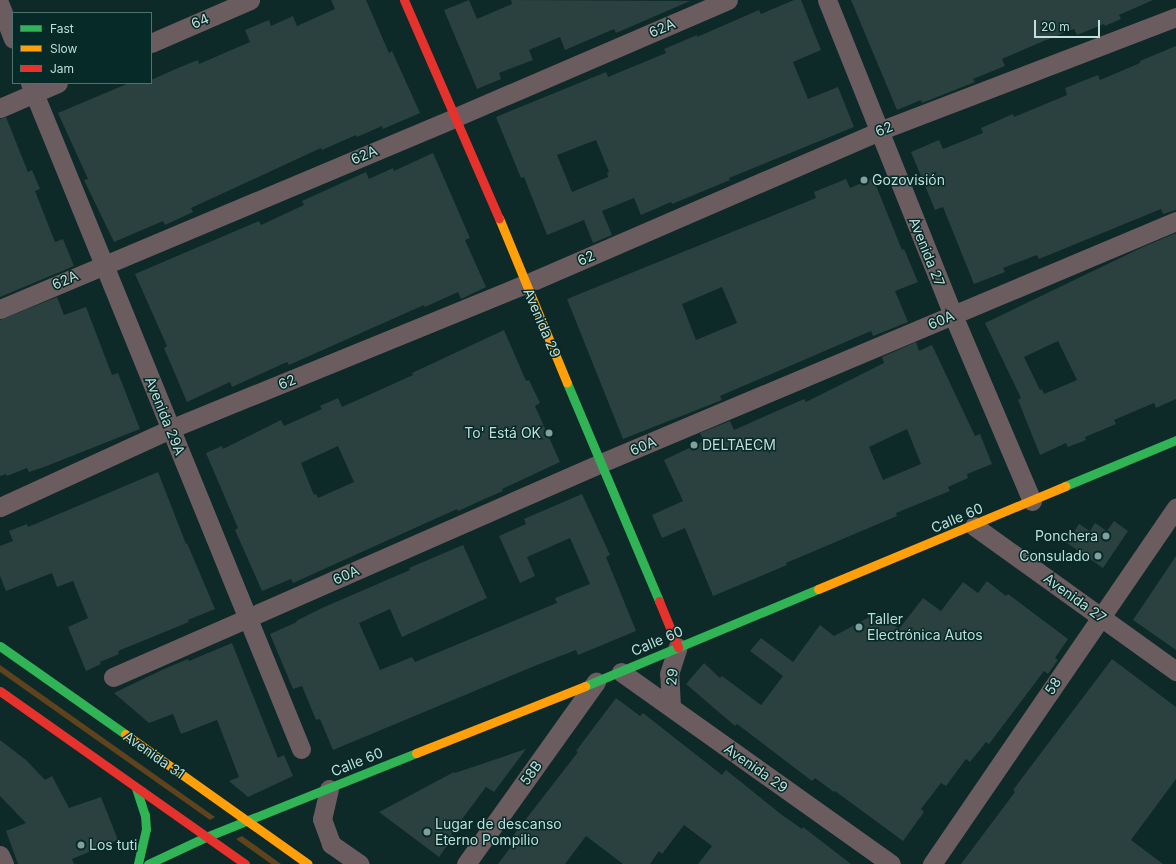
<!DOCTYPE html>
<meta charset="utf-8">
<style>
body{margin:0}
#map{position:relative;width:1176px;height:864px;overflow:hidden;background:#0d2928;font-family:Inter,sans-serif}
div>[style]{position:absolute}
.green>*{inset:0;background:#60431d}
.building>*{inset:0;background:#2a413f}
.street>*{height:19px;margin:-9.5px;padding:0 9.5px;transform-origin:9.5px;border-radius:9.5px;background:#6b5c60}
.fast>*{height:9px;margin:-4.5px;padding:0 4.5px;transform-origin:4.5px;border-radius:4.5px;background:#30b455}
.slow>*{height:9px;margin:-4.5px;padding:0 4.5px;transform-origin:4.5px;border-radius:4.5px;background:#ff9f0a}
.jam>*{height:9px;margin:-4.5px;padding:0 4.5px;transform-origin:4.5px;border-radius:4.5px;background:#e5322d}
.dots>*{width:11px;height:11px;translate:-50% -50%;box-sizing:border-box;border:2px solid #062a27;border-radius:50%}
span{translate:-50% -50%;white-space:nowrap;text-align:center;line-height:1.15;-webkit-text-stroke:3px #062a27;paint-order:stroke}
.street-label{font-size:14px;color:#c0dfdb}
.poi-label{font-size:14px;color:#c0dfdb}
.left{translate:0 -50%;text-align:left}
.right{translate:-100% -50%;text-align:right}
.legend{position:absolute;left:12px;top:12px;width:140px;height:72px;box-sizing:border-box;background:#062a27;border:1px solid #50726f;margin:0;padding:5px 7px;list-style:none;font-size:12px;color:#c0dfdb}
.legend li{display:flex;align-items:center;gap:8px;height:20px}
.legend b{width:20px;border:1px solid #50726f}
.scale{position:absolute;left:1034px;top:20px;width:66px;height:18px;box-sizing:border-box;border:2px solid #c0dfdb;border-top:0;padding-left:5px;font-size:12px;line-height:14px;white-space:nowrap;color:#c0dfdb;-webkit-text-stroke:3px #062a27;paint-order:stroke}
</style>
<div id="map">
<div class="green">
<i style="clip-path:polygon(0 665px,215px 817px,210px 820px,0 672px)"></i>
<i style="clip-path:polygon(242px 836px,281px 864px,271px 864px,236px 839px)"></i>
</div>
<div class="building">
<i style="clip-path:polygon(331px 0,366px 0,389px 53px,392px 51px,420px 113px,383px 129px,382px 126px,357px 137px,356px 135px,322px 150px,321px 148px,191px 208px,193px 212px,165px 225px,163px 221px,114px 242px,84px 180px,88px 179px,58px 113px,129px 83px,151px 83px,151px 80px,178px 68px,198px 60px,199px 64px,250px 42px,245px 30px,269px 20px,271px 26px,293px 16px,297px 26px,335px 9px)"></i>
<i style="clip-path:polygon(469px 0,477px 19px,512px 4px,511px 0,690px 1px,616px 33px,614px 29px,565px 50px,560px 37px,529px 50px,533px 60px,499px 73px,501px 79px,477px 89px,444px 10px)"></i>
<i style="clip-path:polygon(evenodd,794px 0,801px 0,821px 50px,793px 62px,808px 99px,838px 87px,854px 127px,729px 178px,730px 180px,672px 204px,671px 202px,641px 215px,634px 198px,602px 211px,612px 235px,593px 243px,584px 220px,547px 235px,524px 177px,521px 178px,496px 117px,606px 72px,608px 77px,666px 53px,664px 49px,697px 35px,697px 37px,759px 10px,761px 14px,794px 0,596px 140px,609px 172px,607px 173px,608px 177px,572px 192px,557px 155px,596px 140px)"></i>
<i style="clip-path:polygon(851px 0,1153px 0,1119px 15px,1121px 19px,1105px 26px,1104px 24px,1077px 35px,1074px 29px,1041px 42px,1002px 59px,1005px 66px,973px 79px,975px 82px,922px 103px,921px 100px,897px 110px)"></i>
<i style="clip-path:polygon(1176px 46px,1176px 210px,1163px 214px,1161px 209px,1039px 259px,1037px 255px,1003px 268px,1005px 272px,974px 284px,943px 207px,935px 210px,911px 152px,939px 140px,943px 149px,983px 133px,981px 128px,1013px 114px,1014px 117px,1067px 95px,1065px 88px,1098px 75px,1100px 80px,1140px 63px,1140px 61px)"></i>
<i style="clip-path:polygon(6px 117px,28px 172px,32px 170px,40px 189px,35px 191px,55px 242px,63px 239px,74px 266px,0 297px,0 119px)"></i>
<i style="clip-path:polygon(433px 153px,470px 238px,465px 240px,486px 287px,461px 299px,458px 292px,425px 307px,424px 305px,289px 365px,287px 362px,232px 387px,230px 382px,187px 402px,164px 348px,167px 346px,135px 274px,259px 221px,261px 225px,304px 205px,302px 201px,366px 172px,369px 179px,393px 168px,394px 171px)"></i>
<i style="clip-path:polygon(evenodd,873px 178px,902px 250px,904px 249px,918px 282px,895px 291px,908px 322px,873px 336px,871px 331px,720px 396px,722px 400px,623px 439px,567px 299px,816px 198px,814px 192px,846px 179px,850px 188px,873px 178px,722px 287px,737px 323px,696px 340px,682px 304px,722px 287px)"></i>
<i style="clip-path:polygon(evenodd,1176px 233px,1176px 399px,1156px 408px,1154px 403px,1114px 420px,1116px 424px,1085px 437px,1086px 440px,1068px 447px,1066px 443px,1040px 455px,1018px 400px,1021px 398px,985px 323px,1143px 247px,1176px 233px,1058px 341px,1077px 380px,1044px 394px,1042px 389px,1040px 390px,1024px 357px,1058px 341px)"></i>
<i style="clip-path:polygon(57px 297px,64px 315px,86px 307px,112px 375px,118px 373px,140px 429px,44px 467px,29px 472px,27px 468px,7px 476px,6px 474px,0 476px,0 320px)"></i>
<i style="clip-path:polygon(evenodd,504px 330px,526px 381px,529px 380px,540px 403px,535px 406px,560px 462px,502px 489px,503px 491px,489px 497px,458px 511px,457px 509px,293px 583px,291px 579px,262px 591px,235px 530px,238px 528px,206px 453px,222px 446px,223px 449px,281px 420px,284px 426px,322px 409px,320px 406px,338px 398px,342px 407px,413px 375px,412px 373px,504px 330px,338px 446px,354px 482px,318px 498px,316px 494px,314px 495px,301px 463px,338px 446px)"></i>
<i style="clip-path:polygon(evenodd,916px 342px,919px 351px,932px 345px,975px 436px,980px 434px,992px 464px,967px 474px,968px 478px,948px 487px,950px 491px,896px 513px,897px 516px,786px 563px,787px 565px,713px 596px,685px 528px,662px 538px,652px 515px,683px 501px,664px 460px,704px 441px,700px 433px,730px 421px,734px 430px,804px 399px,806px 402px,884px 363px,882px 357px,916px 342px,907px 429px,921px 464px,883px 480px,869px 447px,907px 429px)"></i>
<i style="clip-path:polygon(158px 472px,186px 544px,187px 543px,215px 609px,188px 620px,189px 622px,118px 651px,119px 654px,100px 662px,101px 664px,86px 671px,68px 627px,88px 618px,73px 581px,57px 587px,52px 573px,6px 591px,0 576px,0 546px,13px 541px,9px 531px,27px 524px,28px 527px)"></i>
<i style="clip-path:polygon(582px 494px,610px 555px,606px 557px,636px 631px,578px 655px,576px 650px,537px 665px,333px 750px,320px 719px,316px 720px,302px 686px,293px 689px,270px 634px,297px 622px,296px 621px,322px 608px,410px 570px,409px 568px,463px 545px,487px 598px,402px 637px,390px 609px,359px 623px,380px 670px,412px 657px,415px 662px,557px 603px,555px 598px,590px 584px,570px 538px,527px 557px,535px 576px,520px 583px,499px 536px,526px 524px,524px 519px)"></i>
<i style="clip-path:polygon(1114px 521px,1128px 531px,1103px 568px,1067px 543px,1079px 524px,1090px 531px,1095px 523px,1107px 531px)"></i>
<i style="clip-path:polygon(1176px 556px,1176px 650px,1133px 620px)"></i>
<i style="clip-path:polygon(987px 581px,1006px 596px,1008px 594px,1068px 639px,1055px 658px,1058px 660px,1048px 674px,1044px 671px,989px 744px,986px 742px,970px 762px,966px 759px,946px 786px,941px 783px,921px 809px,924px 812px,903px 841px,835px 791px,834px 792px,815px 778px,812px 781px,737px 724px,735px 726px,686px 684px,704px 663px,720px 678px,722px 676px,761px 705px,783px 676px,750px 651px,761px 638px,793px 662px,820px 625px,834px 636px,877px 613px,899px 629px,923px 598px,941px 611px,963px 582px,978px 593px)"></i>
<i style="clip-path:polygon(232px 643px,278px 758px,284px 755px,293px 776px,248px 797px,229px 781px,239px 777px,217px 720px,181px 734px,173px 714px,149px 723px,114px 693px,164px 669px,188px 659px,189px 661px)"></i>
<i style="clip-path:polygon(1112px 659px,1176px 707px,1176px 779px,1131px 840px,1163px 864px,961px 864px,1015px 792px,1013px 790px)"></i>
<i style="clip-path:polygon(616px 698px,640px 716px,643px 713px,722px 775px,726px 770px,782px 815px,802px 829px,803px 827px,851px 864px,698px 864px,712px 846px,684px 825px,662px 854px,659px 851px,650px 864px,623px 864px,586px 836px,565px 864px,498px 864px,516px 840px,512px 837px,578px 752px,576px 751px)"></i>
<i style="clip-path:polygon(0 740px,26px 760px,45px 780px,52px 776px,69px 808px,101px 797px,118px 840px,72px 859px,74px 864px,18px 864px,6px 831px,26px 823px,0 796px)"></i>
<i style="clip-path:polygon(526px 749px,494px 792px,486px 787px,451px 834px,454px 836px,439px 857px,379px 812px,454px 772px,455px 773px)"></i>
</div>
<div class="street">
<i style="left:827px;top:0;width:339px;rotate:68.2deg"></i>
<i style="left:953px;top:315px;width:202px;rotate:67deg"></i>
<i style="left:0;top:5px;width:36px;rotate:69deg"></i>
<i style="left:151px;top:43px;width:108px;rotate:-23.5deg"></i>
<i style="left:30px;top:83px;width:719px;rotate:67.86deg"></i>
<i style="left:0;top:108px;width:63px;rotate:-23.3deg"></i>
<i style="left:0;top:309px;width:495px;rotate:-22.8deg"></i>
<i style="left:456px;top:117px;width:296px;rotate:-23.3deg"></i>
<i style="left:0;top:507px;width:187px;rotate:-24.6deg"></i>
<i style="left:170px;top:429px;width:384px;rotate:-22.2deg"></i>
<i style="left:526px;top:284px;width:385px;rotate:-23.4deg"></i>
<i style="left:879px;top:131px;width:318px;rotate:-21deg"></i>
<i style="left:974px;top:526px;width:249px;rotate:35.7deg"></i>
<i style="left:621px;top:672px;width:331px;rotate:35.4deg"></i>
<i style="left:113px;top:677px;width:533px;rotate:-23.68deg"></i>
<i style="left:601px;top:463px;width:624px;rotate:-22.82deg"></i>
<i style="left:671px;top:707px;width:33px;rotate:-93deg"></i>
<i style="left:669px;top:674px;width:28px;rotate:-72deg"></i>
<i style="left:329px;top:789px;width:31px;rotate:103deg"></i>
<i style="left:322px;top:819px;width:27px;rotate:70deg"></i>
<i style="left:331px;top:844px;width:35px;rotate:35deg"></i>
<i style="left:0;top:855px;width:10px;rotate:66deg"></i>
<i style="left:466px;top:864px;width:224px;rotate:-54.5deg"></i>
<i style="left:932px;top:864px;width:432px;rotate:-55.6deg"></i>
</div>
<div class="fast">
<i style="left:567px;top:383px;width:237px;rotate:67.1deg"></i>
<i style="left:1065px;top:486px;width:120px;rotate:-22.5deg"></i>
<i style="left:0;top:646px;width:153px;rotate:35.1deg"></i>
<i style="left:585px;top:686px;width:252px;rotate:-22.6deg"></i>
<i style="left:136px;top:788px;width:28px;rotate:72deg"></i>
<i style="left:145px;top:815px;width:14px;rotate:86deg"></i>
<i style="left:146px;top:829px;width:36px;rotate:103deg"></i>
<i style="left:148px;top:864px;width:64px;rotate:-25deg"></i>
<i style="left:206px;top:837px;width:226px;rotate:-21.8deg"></i>
</div>
<div class="slow">
<i style="left:499px;top:218px;width:178px;rotate:67.6deg"></i>
<i style="left:818px;top:589px;width:268px;rotate:-22.6deg"></i>
<i style="left:125px;top:734px;width:224px;rotate:35.4deg"></i>
<i style="left:416px;top:753px;width:182px;rotate:-21.6deg"></i>
</div>
<div class="jam">
<i style="left:404px;top:0;width:238px;rotate:66.5deg"></i>
<i style="left:659px;top:601px;width:50px;rotate:67.6deg"></i>
<i style="left:0;top:691px;width:300px;rotate:35.2deg"></i>
</div>
<div class="dots">
<i style="left:864px;top:180px;background:#819f9c"></i>
<i style="left:549px;top:433px;background:#819f9c"></i>
<i style="left:694px;top:445px;background:#819f9c"></i>
<i style="left:1106px;top:536px;background:#819f9c"></i>
<i style="left:1098px;top:556px;background:#819f9c"></i>
<i style="left:859px;top:627px;background:#819f9c"></i>
<i style="left:427px;top:832px;background:#819f9c"></i>
<i style="left:81px;top:845px;background:#819f9c"></i>
</div>
<div class="street-label">
<span style="left:200px;top:21px;rotate:-23deg">64</span>
<span style="left:662px;top:28px;rotate:-23deg">62A</span>
<span style="left:884px;top:129px;rotate:-22deg">62</span>
<span style="left:364px;top:155px;rotate:-23deg">62A</span>
<span style="left:927px;top:252px;rotate:68deg">Avenida 27</span>
<span style="left:586px;top:258px;rotate:-23deg">62</span>
<span style="left:65px;top:280px;rotate:-24deg">62A</span>
<span style="left:941px;top:320px;rotate:-23deg">60A</span>
<span style="left:542px;top:323px;rotate:67deg">Avenida 29</span>
<span style="left:287px;top:382px;rotate:-22deg">62</span>
<span style="left:165px;top:416px;rotate:68deg">Avenida 29A</span>
<span style="left:643px;top:446px;rotate:-23deg">60A</span>
<span style="left:957px;top:518px;rotate:-23deg">Calle 60</span>
<span style="left:346px;top:575px;rotate:-24deg">60A</span>
<span style="left:1075px;top:598px;rotate:36deg">Avenida 27</span>
<span style="left:657px;top:641px;rotate:-23deg">Calle 60</span>
<span style="left:672px;top:677px;rotate:-84deg">29</span>
<span style="left:1053px;top:686px;rotate:-56deg">58</span>
<span style="left:154px;top:755px;rotate:35deg">Avenida 31</span>
<span style="left:357px;top:762px;rotate:-22deg">Calle 60</span>
<span style="left:756px;top:768px;rotate:35deg">Avenida 29</span>
<span style="left:531px;top:773px;rotate:-54deg">58B</span>
</div>
<div class="poi-label">
<span class="left" style="left:872px;top:180px">Gozovisión</span>
<span class="right" style="left:541px;top:433px">To' Está OK</span>
<span class="left" style="left:702px;top:445px">DELTAECM</span>
<span class="right" style="left:1098px;top:536px">Ponchera</span>
<span class="right" style="left:1090px;top:556px">Consulado</span>
<span class="left" style="left:867px;top:627px">Taller<br>Electrónica Autos</span>
<span class="left" style="left:435px;top:832px">Lugar de descanso<br>Eterno Pompilio</span>
<span class="left" style="left:89px;top:845px">Los tuti</span>
</div>
<ul class="legend">
<li><b style="height:5px;background:#30b455"></b>Fast</li>
<li><b style="height:5px;background:#ff9f0a"></b>Slow</li>
<li><b style="height:5px;background:#e5322d"></b>Jam</li>
</ul>
<div class="scale">20 m</div>
</div>
